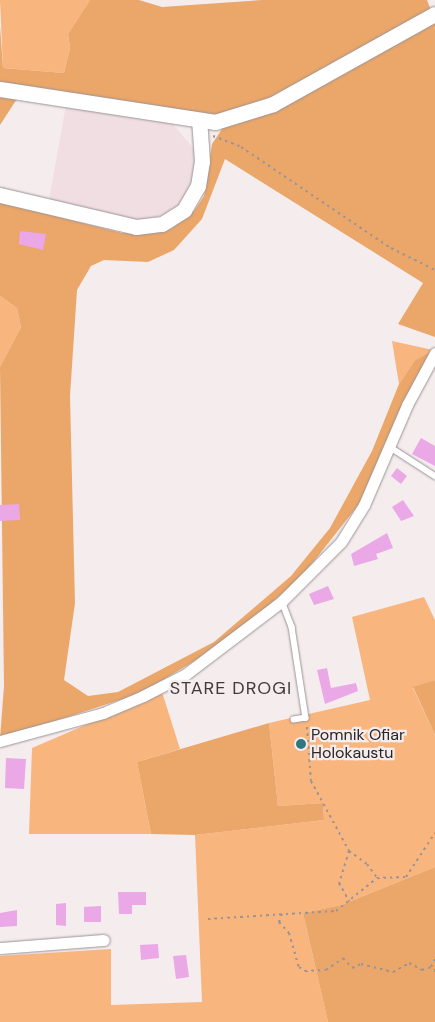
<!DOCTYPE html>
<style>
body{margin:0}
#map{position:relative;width:435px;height:1022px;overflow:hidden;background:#f5ecee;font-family:"DM Sans",sans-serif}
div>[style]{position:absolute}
.built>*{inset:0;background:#f0dee3}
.green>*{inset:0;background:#f8b57d}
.forest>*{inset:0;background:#eba669}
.building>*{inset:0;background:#eaa8e7}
.path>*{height:2px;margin-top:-1px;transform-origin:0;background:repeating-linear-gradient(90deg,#9a9496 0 2.5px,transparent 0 6.5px)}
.roads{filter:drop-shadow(0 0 1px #9b9395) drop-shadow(0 0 1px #9b9395)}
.lane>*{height:5.5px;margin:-2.75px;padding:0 2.75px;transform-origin:2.75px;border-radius:2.75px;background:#fff}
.street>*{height:11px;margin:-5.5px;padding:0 5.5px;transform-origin:5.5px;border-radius:5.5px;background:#fff}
.secondary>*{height:15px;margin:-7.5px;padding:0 7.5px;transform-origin:7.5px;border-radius:7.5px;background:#fff}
.dots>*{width:14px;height:14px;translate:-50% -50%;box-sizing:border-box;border:2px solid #f5ecee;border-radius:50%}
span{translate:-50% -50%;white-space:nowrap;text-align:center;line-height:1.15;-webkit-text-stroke:4.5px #f5ecee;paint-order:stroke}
.poi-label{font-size:16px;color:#292627}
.left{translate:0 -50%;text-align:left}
.neighbourhood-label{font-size:18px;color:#413a3c;letter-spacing:1px}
</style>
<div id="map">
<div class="built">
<i style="clip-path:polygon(66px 105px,170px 121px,195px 150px,192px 189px,171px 213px,139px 221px,49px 200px)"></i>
</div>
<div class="green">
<i style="clip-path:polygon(0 0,90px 0,68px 34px,70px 48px,64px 73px,3px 68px)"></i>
<i style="clip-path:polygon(0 296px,17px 308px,21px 327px,0 367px)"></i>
<i style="clip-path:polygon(392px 341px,433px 350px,415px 360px,399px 384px)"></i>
<i style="clip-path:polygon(424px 597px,435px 620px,435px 680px,413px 688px,435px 735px,435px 867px,341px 905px,303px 913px,328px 1022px,0 1022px,0 956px,111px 949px,111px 1005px,202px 1002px,195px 835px,324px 820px,323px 803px,278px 806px,269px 723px,370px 700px,352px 617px)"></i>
<i style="clip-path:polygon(162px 692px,180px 749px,137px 762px,151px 834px,29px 834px,32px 748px)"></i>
</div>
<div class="forest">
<i style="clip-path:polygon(90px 0,139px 0,162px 7px,263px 0,427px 0,435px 21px,435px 337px,398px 324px,423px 283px,225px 159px,202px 219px,174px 250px,148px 262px,104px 260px,91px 266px,77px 290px,70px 396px,75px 603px,64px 680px,88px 696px,118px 692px,214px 642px,291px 576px,330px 528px,372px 451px,399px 384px,415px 360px,433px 350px,363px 499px,303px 575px,231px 639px,141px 693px,0 739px,4px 686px,0 367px,21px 327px,17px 308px,0 296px,0 202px,122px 233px,171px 229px,194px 211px,204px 196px,212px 144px,222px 129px,176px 110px,24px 88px,0 125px,0 26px,3px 68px,64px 73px,70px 48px,68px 34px)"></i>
<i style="clip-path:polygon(435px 680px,435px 735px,413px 687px)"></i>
<i style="clip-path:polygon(269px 723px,278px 806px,323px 803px,324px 820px,195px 835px,151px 834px,137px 762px)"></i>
<i style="clip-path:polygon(435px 867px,435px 1022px,328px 1022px,303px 913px,341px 905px)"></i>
</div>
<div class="building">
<i style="clip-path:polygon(20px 231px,46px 234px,43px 250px,19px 244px)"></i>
<i style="clip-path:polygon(421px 438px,435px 446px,435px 466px,412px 454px)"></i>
<i style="clip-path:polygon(397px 468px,407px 476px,401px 484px,391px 476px)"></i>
<i style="clip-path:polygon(403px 500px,414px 516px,401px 521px,392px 507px)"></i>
<i style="clip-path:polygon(19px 504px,20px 520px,0 521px,0 505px)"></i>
<i style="clip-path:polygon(387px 533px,393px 548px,376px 554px,378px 559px,354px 566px,351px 554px)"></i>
<i style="clip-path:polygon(328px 586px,334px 599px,314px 605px,309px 594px)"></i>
<i style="clip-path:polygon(327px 668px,331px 688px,356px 683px,358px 691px,325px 704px,317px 670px)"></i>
<i style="clip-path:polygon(6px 758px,26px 759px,24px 789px,5px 788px)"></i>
<i style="clip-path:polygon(118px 892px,146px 892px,146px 905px,132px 905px,132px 914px,119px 914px)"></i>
<i style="clip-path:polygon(66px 903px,66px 926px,56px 925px,56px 904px)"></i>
<i style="clip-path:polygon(101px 906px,101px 922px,84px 922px,84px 907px)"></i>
<i style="clip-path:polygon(17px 910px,17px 926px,0 927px,0 913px)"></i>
<i style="clip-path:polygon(158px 944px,159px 958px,141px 960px,140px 945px)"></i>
<i style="clip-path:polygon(186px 955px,189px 977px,176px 979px,173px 956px)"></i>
</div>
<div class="path">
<i style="left:213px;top:136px;width:30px;rotate:21deg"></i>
<i style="left:241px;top:147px;width:181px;rotate:34deg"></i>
<i style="left:391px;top:248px;width:49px;rotate:26.6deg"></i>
<i style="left:307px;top:727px;width:54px;rotate:85.8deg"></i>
<i style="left:311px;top:781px;width:80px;rotate:61.5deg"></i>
<i style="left:349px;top:851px;width:22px;rotate:36deg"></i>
<i style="left:367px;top:864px;width:17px;rotate:54deg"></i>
<i style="left:377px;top:878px;width:29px;rotate:-2deg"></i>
<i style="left:406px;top:877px;width:53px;rotate:-56.6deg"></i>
<i style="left:349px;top:851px;width:34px;rotate:107deg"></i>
<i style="left:339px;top:883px;width:21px;rotate:61deg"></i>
<i style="left:282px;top:914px;width:9px;rotate:111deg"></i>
<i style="left:279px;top:922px;width:15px;rotate:48deg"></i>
<i style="left:289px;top:933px;width:35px;rotate:74deg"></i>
<i style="left:299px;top:967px;width:7px;rotate:34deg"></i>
<i style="left:305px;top:971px;width:21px;rotate:-3deg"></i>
<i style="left:326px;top:970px;width:21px;rotate:-35deg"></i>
<i style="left:343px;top:958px;width:13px;rotate:48deg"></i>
<i style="left:352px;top:968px;width:10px;rotate:-24deg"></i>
<i style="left:361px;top:964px;width:33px;rotate:14deg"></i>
<i style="left:393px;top:972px;width:18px;rotate:-29deg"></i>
<i style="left:409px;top:963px;width:15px;rotate:28deg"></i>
<i style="left:422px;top:970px;width:9px;rotate:-18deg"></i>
<i style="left:431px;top:967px;width:9px;rotate:-63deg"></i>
<i style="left:208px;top:919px;width:128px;rotate:-3.6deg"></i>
<i style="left:336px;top:911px;width:53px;rotate:-38.8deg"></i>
<i style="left:435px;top:969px;width:7px;rotate:90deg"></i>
</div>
<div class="roads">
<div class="lane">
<i style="left:390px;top:447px;width:54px;rotate:32.8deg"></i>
<i style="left:282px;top:601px;width:28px;rotate:69deg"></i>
<i style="left:292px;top:627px;width:92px;rotate:81.3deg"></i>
<i style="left:306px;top:718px;width:12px;rotate:171deg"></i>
</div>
<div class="street">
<i style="left:0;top:741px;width:107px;rotate:-15.2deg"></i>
<i style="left:103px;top:713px;width:43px;rotate:-23deg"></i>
<i style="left:143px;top:696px;width:48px;rotate:-27.1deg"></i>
<i style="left:186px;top:674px;width:121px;rotate:-37.2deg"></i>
<i style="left:282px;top:601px;width:83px;rotate:-45deg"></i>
<i style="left:341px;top:542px;width:44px;rotate:-58.1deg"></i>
<i style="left:364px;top:505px;width:109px;rotate:-66.7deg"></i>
<i style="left:407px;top:405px;width:59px;rotate:-61.7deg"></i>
<i style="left:0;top:948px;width:104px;rotate:-4.4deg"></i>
</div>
<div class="secondary">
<i style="left:0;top:89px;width:218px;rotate:8.7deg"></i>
<i style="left:215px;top:122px;width:61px;rotate:-17.2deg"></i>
<i style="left:273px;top:104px;width:185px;rotate:-29.1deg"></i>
<i style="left:0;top:195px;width:140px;rotate:13.2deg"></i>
<i style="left:136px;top:227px;width:26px;rotate:-7deg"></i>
<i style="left:162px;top:224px;width:26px;rotate:-32deg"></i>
<i style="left:184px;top:210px;width:28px;rotate:-60deg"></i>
<i style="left:198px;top:186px;width:25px;rotate:-81deg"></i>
<i style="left:202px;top:161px;width:39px;rotate:-94deg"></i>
</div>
</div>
<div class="dots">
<i style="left:301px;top:744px;background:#2f787f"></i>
</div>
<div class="poi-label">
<span class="left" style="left:311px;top:744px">Pomnik Ofiar<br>Holokaustu</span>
</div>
<div class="neighbourhood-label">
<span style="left:231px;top:688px">STARE DROGI</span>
</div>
</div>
